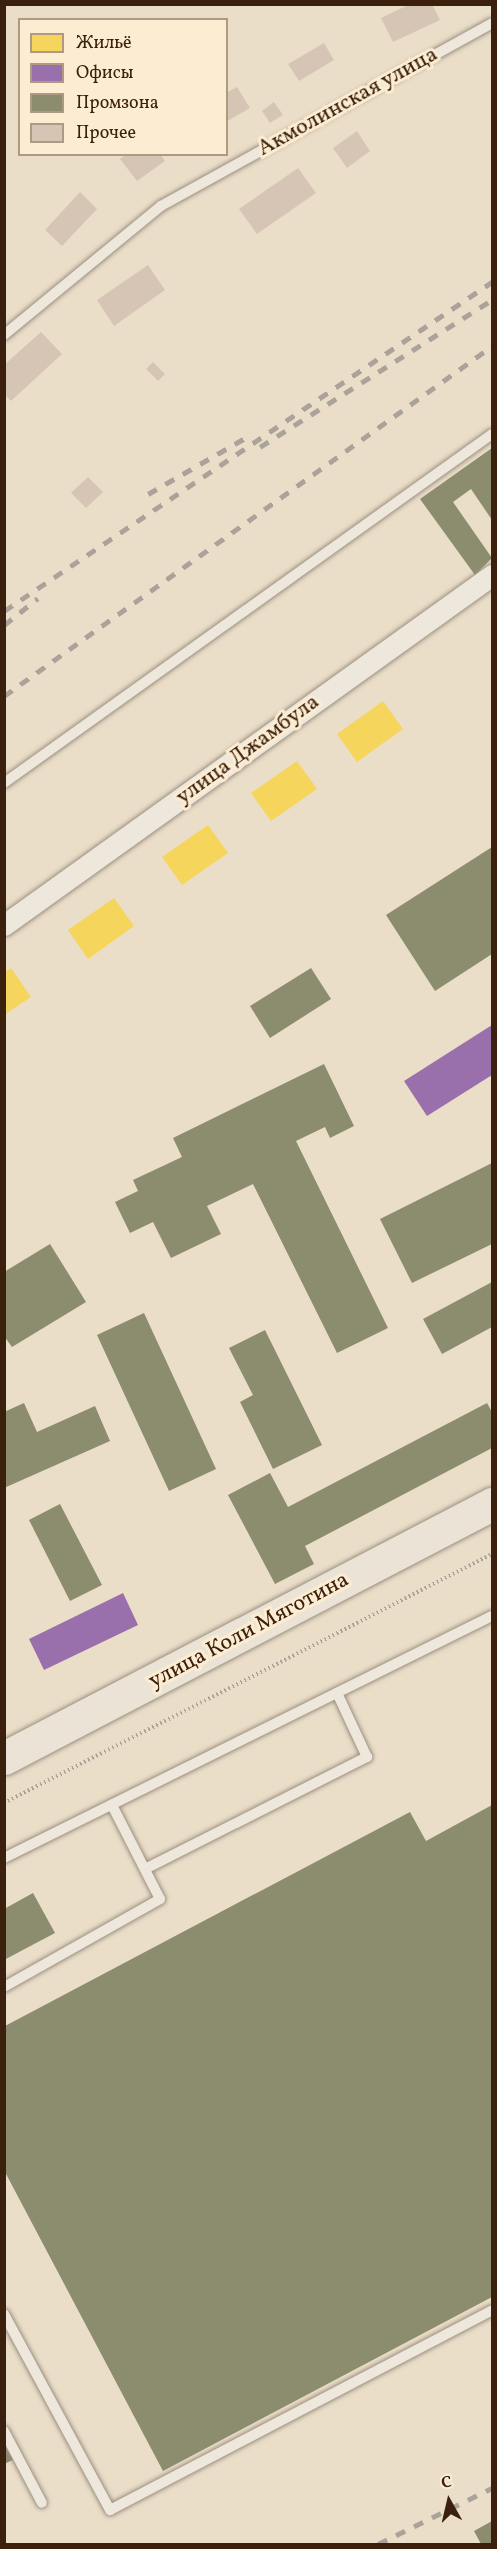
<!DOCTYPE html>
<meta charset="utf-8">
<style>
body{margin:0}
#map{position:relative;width:497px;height:2549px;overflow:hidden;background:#ebdec8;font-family:Vollkorn,serif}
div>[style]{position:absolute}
.homes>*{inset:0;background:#f6d55c}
.offices>*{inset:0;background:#9970ab}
.industry>*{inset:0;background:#8c8c6e}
.building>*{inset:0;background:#d6c5b4}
.path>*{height:4px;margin-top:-2px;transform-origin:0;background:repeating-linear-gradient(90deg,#aba399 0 1.5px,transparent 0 4.5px)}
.roads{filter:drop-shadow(0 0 2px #9b9082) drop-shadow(0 0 2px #9b9082)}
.service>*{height:10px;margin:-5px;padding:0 5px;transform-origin:5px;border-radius:5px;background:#eee7dc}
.minor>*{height:21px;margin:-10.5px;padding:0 10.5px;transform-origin:10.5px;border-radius:10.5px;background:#eee7dc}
.primary>*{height:33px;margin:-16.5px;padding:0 16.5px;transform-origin:16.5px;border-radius:16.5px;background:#eae3d6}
.rail>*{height:4.5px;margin-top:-2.25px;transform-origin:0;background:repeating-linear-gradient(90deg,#aba399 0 10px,transparent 0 20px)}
span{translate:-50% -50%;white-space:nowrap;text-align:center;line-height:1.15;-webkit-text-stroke:6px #fcecd2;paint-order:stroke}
.street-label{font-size:22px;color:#3a200d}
.frame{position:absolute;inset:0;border:6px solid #3a200d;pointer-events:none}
.legend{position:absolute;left:18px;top:18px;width:210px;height:138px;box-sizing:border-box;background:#fcecd2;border:2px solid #ae9a83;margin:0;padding:8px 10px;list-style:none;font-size:18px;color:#3a200d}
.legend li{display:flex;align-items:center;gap:12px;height:30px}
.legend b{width:30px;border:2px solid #ae9a83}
.north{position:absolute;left:419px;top:2471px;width:60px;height:60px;-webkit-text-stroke:4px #fcecd2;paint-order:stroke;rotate:352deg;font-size:16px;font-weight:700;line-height:24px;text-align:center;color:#3a200d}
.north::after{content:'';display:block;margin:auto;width:21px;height:27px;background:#3a200d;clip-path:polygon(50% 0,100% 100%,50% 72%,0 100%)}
</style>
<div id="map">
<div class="homes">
<i style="clip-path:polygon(383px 701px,403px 729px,357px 762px,337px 734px)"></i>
<i style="clip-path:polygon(297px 761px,317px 789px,271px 821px,251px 793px)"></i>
<i style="clip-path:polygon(208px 825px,228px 853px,182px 885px,162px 857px)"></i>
<i style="clip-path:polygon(114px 898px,134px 926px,88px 959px,68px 930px)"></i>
<i style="clip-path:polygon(11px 968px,31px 997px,4px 1015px,4px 973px)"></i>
</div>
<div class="offices">
<i style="clip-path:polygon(492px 1025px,492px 1075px,427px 1116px,404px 1081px)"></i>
<i style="clip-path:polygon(123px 1593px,138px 1625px,44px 1670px,29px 1639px)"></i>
</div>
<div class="industry">
<i style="clip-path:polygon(492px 448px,492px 520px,471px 489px,453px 502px,492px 558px,475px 575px,420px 499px)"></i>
<i style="clip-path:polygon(492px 847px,492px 954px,435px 991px,386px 915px)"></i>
<i style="clip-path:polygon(311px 968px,331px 999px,270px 1038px,250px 1006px)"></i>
<i style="clip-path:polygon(324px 1064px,354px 1126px,330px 1138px,325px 1127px,296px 1141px,388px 1328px,337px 1353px,253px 1184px,207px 1206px,221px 1234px,171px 1258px,153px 1222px,130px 1233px,115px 1202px,138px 1191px,133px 1180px,182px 1157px,173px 1138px)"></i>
<i style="clip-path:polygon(492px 1163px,492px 1244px,412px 1283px,380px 1219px)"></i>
<i style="clip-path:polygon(50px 1244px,86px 1302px,12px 1347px,4px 1336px,4px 1272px)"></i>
<i style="clip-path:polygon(492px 1282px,492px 1327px,442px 1354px,423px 1319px)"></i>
<i style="clip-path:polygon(144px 1313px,216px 1469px,169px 1491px,97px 1335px)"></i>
<i style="clip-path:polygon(265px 1330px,322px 1445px,273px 1469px,240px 1402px,253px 1395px,229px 1348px)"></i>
<i style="clip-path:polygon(24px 1403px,37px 1432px,95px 1406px,110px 1441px,4px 1488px,4px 1412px)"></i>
<i style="clip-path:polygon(487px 1403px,492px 1412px,492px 1448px,305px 1546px,314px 1564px,275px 1584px,228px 1495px,270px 1473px,288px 1507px)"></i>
<i style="clip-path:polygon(60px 1504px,102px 1585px,70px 1601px,29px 1520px)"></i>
<i style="clip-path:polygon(492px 1805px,492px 2297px,163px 2471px,5px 2172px,5px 2026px,410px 1812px,426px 1841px)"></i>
<i style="clip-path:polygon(33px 1893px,55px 1933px,4px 1960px,4px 1909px)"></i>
<i style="clip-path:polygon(4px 2444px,13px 2460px,4px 2464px)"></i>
<i style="clip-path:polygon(492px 2521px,492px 2544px,481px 2544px,474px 2531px)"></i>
</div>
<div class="building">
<i style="clip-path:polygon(410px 4px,432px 4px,440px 20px,393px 42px,381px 18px)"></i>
<i style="clip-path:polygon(324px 43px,334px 60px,299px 81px,288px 64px)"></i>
<i style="clip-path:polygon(237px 87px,250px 108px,226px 122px,226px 93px)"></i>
<i style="clip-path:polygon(274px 102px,283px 115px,270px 123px,262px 111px)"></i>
<i style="clip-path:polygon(357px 131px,370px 151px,347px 168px,333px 148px)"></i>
<i style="clip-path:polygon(126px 154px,160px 154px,165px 161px,137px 181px,120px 159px)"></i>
<i style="clip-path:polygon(298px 168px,316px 193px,257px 234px,239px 209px)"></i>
<i style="clip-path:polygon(80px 192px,97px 209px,62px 246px,45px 230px)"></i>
<i style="clip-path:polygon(148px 265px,165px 290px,114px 326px,97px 300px)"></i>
<i style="clip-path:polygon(41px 332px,62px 354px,11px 401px,4px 394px,4px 365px)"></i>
<i style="clip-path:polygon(153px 362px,165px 374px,158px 381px,146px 369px)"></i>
<i style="clip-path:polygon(88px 477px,103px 492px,86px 508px,71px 493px)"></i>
</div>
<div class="path">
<i style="left:4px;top:1803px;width:548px;rotate:-27.03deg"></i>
</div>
<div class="roads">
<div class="service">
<i style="left:4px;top:335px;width:203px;rotate:-39.4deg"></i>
<i style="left:161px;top:206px;width:378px;rotate:-28.9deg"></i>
<i style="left:4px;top:783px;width:600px;rotate:-35.57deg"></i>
<i style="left:4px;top:1858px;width:545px;rotate:-26.38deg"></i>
<i style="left:145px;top:1869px;width:249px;rotate:-26.8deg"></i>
<i style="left:367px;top:1757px;width:71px;rotate:-115.1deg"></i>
<i style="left:4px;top:1987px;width:179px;rotate:-29.4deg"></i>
<i style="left:160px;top:1899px;width:106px;rotate:-117.1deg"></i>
<i style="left:4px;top:2314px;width:223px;rotate:61.6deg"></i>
<i style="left:110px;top:2510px;width:431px;rotate:-27.6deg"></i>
<i style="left:4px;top:2431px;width:81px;rotate:62.2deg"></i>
</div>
<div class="minor">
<i style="left:4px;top:925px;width:601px;rotate:-35.65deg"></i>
</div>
<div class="primary">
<i style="left:4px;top:1758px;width:550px;rotate:-27.5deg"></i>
</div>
</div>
<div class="rail">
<i style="left:260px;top:447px;width:275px;rotate:-32.4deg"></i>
<i style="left:148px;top:494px;width:118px;rotate:-30deg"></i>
<i style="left:4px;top:611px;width:589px;rotate:-33.99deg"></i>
<i style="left:4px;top:625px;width:43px;rotate:-38.5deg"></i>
<i style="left:4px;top:696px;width:601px;rotate:-35.65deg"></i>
<i style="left:378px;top:2544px;width:127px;rotate:-26.2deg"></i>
</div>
<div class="street-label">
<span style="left:348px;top:102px;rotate:-29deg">Акмолинская улица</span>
<span style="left:248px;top:750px;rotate:-36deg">улица Джамбула</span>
<span style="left:249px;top:1631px;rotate:-28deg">улица Коли Мяготина</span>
</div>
<div class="frame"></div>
<ul class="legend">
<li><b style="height:16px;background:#f6d55c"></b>Жильё</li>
<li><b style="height:16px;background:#9970ab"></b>Офисы</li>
<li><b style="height:16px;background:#8c8c6e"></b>Промзона</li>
<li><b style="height:16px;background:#d6c5b4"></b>Прочее</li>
</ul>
<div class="north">С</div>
</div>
